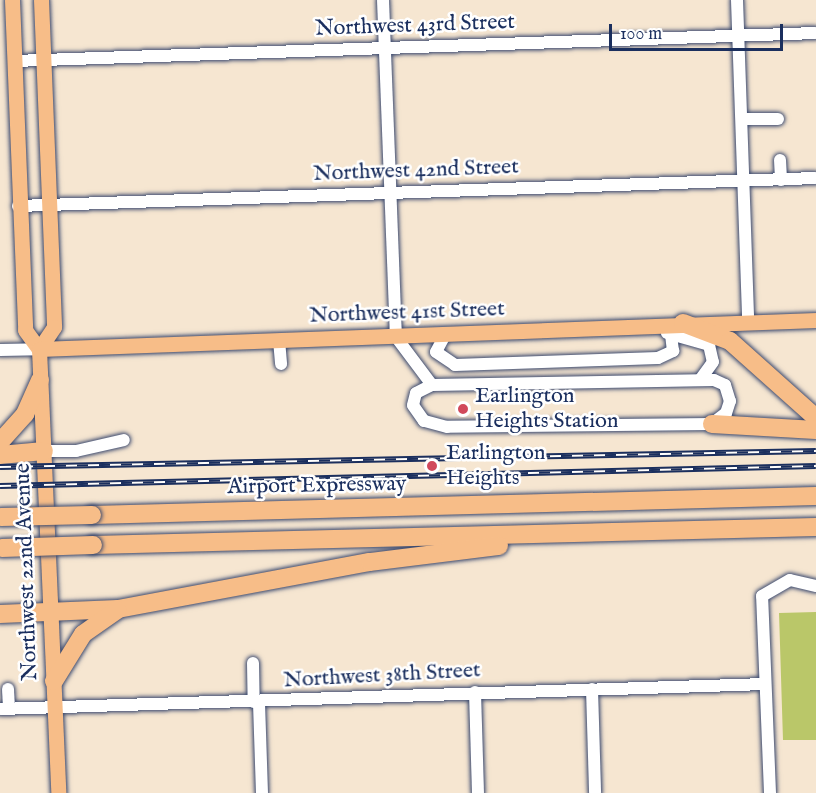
<!DOCTYPE html>
<style>
body{margin:0}
#map{position:relative;width:816px;height:793px;overflow:hidden;background:#f6e6d1;font-family:"IM FELL English",serif}
div>[style]{position:absolute}
.green>*{inset:0;background:#bac769}
.roads{filter:drop-shadow(0 0 2px #3c4a6f) drop-shadow(0 0 2px #3c4a6f)}
.minor>*{height:12px;margin:-6px;padding:0 6px;transform-origin:6px;border-radius:6px;background:#fff}
.major>*{height:15px;margin:-7.5px;padding:0 7.5px;transform-origin:7.5px;border-radius:7.5px;background:#f7bd88}
.highway>*{height:18px;margin:-9px;padding:0 9px;transform-origin:9px;border-radius:9px;background:#f7bd88}
.rail>*{height:6px;margin-top:-3px;transform-origin:0;background:repeating-linear-gradient(90deg,#fff 0 11px,#1b2f5e 0 22px);box-sizing:border-box;border-block:2px solid #1b2f5e}
.bridges{filter:drop-shadow(0 0 2px #3c4a6f) drop-shadow(0 0 2px #3c4a6f)}
.highway-bridge>*{height:18px;margin:-9px;padding:0 9px;transform-origin:9px;border-radius:9px;background:#f7bd88}
.dots>*{width:16px;height:16px;translate:-50% -50%;box-sizing:border-box;border:3px solid #fff;border-radius:50%}
span{translate:-50% -50%;white-space:nowrap;text-align:center;line-height:1.15;-webkit-text-stroke:5px #fff;paint-order:stroke}
.street-label{font-size:22px;color:#1b2f5e}
.poi-label{font-size:22px;color:#1b2f5e}
.left{translate:0 -50%;text-align:left}
.scale{position:absolute;left:609px;top:24px;width:174px;height:27px;box-sizing:border-box;border:3px solid #1b2f5e;border-top:0;padding-left:8px;font-size:18px;line-height:21px;white-space:nowrap;color:#1b2f5e;-webkit-text-stroke:4px #fff;paint-order:stroke}
</style>
<div id="map">
<div class="green">
<i style="clip-path:polygon(816px 612px,816px 740px,783px 740px,779px 613px)"></i>
</div>
<div class="roads">
<div class="minor">
<i style="left:383px;top:0;width:337px;rotate:87.8deg"></i>
<i style="left:396px;top:337px;width:60px;rotate:53.1deg"></i>
<i style="left:737px;top:0;width:321px;rotate:88deg"></i>
<i style="left:14px;top:61px;width:802px;rotate:-2deg"></i>
<i style="left:743px;top:119px;width:35px"></i>
<i style="left:780px;top:160px;width:20px;rotate:87deg"></i>
<i style="left:18px;top:206px;width:798px;rotate:-2.01deg"></i>
<i style="left:667px;top:333px;width:44px;rotate:15.9deg"></i>
<i style="left:709px;top:345px;width:17px;rotate:77deg"></i>
<i style="left:713px;top:362px;width:22px;rotate:126deg"></i>
<i style="left:445px;top:335px;width:19px;rotate:118deg"></i>
<i style="left:436px;top:352px;width:23px;rotate:34deg"></i>
<i style="left:455px;top:365px;width:203px;rotate:-2deg"></i>
<i style="left:658px;top:358px;width:17px;rotate:-25deg"></i>
<i style="left:673px;top:351px;width:17px;rotate:-97deg"></i>
<i style="left:279px;top:340px;width:24px;rotate:85deg"></i>
<i style="left:0;top:350px;width:39px;rotate:-1deg"></i>
<i style="left:714px;top:380px;width:12px;rotate:24deg"></i>
<i style="left:725px;top:385px;width:17px;rotate:73deg"></i>
<i style="left:730px;top:401px;width:13px;rotate:108deg"></i>
<i style="left:726px;top:413px;width:18px;rotate:142deg"></i>
<i style="left:712px;top:424px;width:265px;rotate:179.4deg"></i>
<i style="left:447px;top:427px;width:24px;rotate:-165deg"></i>
<i style="left:424px;top:421px;width:19px;rotate:-125deg"></i>
<i style="left:413px;top:405px;width:12px;rotate:-76deg"></i>
<i style="left:416px;top:393px;width:18px;rotate:-27deg"></i>
<i style="left:432px;top:385px;width:282px;rotate:-1deg"></i>
<i style="left:44px;top:451px;width:32px"></i>
<i style="left:76px;top:451px;width:49px;rotate:-12.9deg"></i>
<i style="left:253px;top:663px;width:39px;rotate:89deg"></i>
<i style="left:8px;top:689px;width:19px;rotate:87deg"></i>
<i style="left:592px;top:689px;width:104px;rotate:88.3deg"></i>
<i style="left:475px;top:692px;width:101px;rotate:88.3deg"></i>
<i style="left:259px;top:703px;width:90px;rotate:88.1deg"></i>
<i style="left:0;top:709px;width:765px;rotate:-1.87deg"></i>
<i style="left:770px;top:793px;width:197px;rotate:-92.3deg"></i>
<i style="left:762px;top:596px;width:32px;rotate:-30deg"></i>
<i style="left:790px;top:580px;width:27px;rotate:13deg"></i>
</div>
<div class="major">
<i style="left:12px;top:0;width:330px;rotate:87.7deg"></i>
<i style="left:25px;top:330px;width:24px;rotate:54deg"></i>
<i style="left:41px;top:0;width:327px;rotate:87.7deg"></i>
<i style="left:54px;top:327px;width:27px;rotate:124deg"></i>
<i style="left:39px;top:349px;width:444px;rotate:87.5deg"></i>
<i style="left:39px;top:349px;width:778px;rotate:-2.14deg"></i>
</div>
<div class="highway">
<i style="left:683px;top:323px;width:50px;rotate:21deg"></i>
<i style="left:730px;top:341px;width:115px;rotate:41.8deg"></i>
<i style="left:712px;top:424px;width:104px;rotate:3.3deg"></i>
<i style="left:0;top:442px;width:38px;rotate:-48deg"></i>
<i style="left:25px;top:414px;width:37px;rotate:-66deg"></i>
<i style="left:0;top:455px;width:44px;rotate:-5.2deg"></i>
<i style="left:92px;top:515px;width:724px;rotate:-1.5deg"></i>
<i style="left:93px;top:545px;width:723px;rotate:-1.43deg"></i>
<i style="left:0;top:614px;width:118px;rotate:-2.4deg"></i>
<i style="left:118px;top:609px;width:256px;rotate:-10.6deg"></i>
<i style="left:370px;top:562px;width:130px;rotate:-7.1deg"></i>
<i style="left:54px;top:681px;width:55px;rotate:-58.3deg"></i>
<i style="left:83px;top:634px;width:42px;rotate:-35.2deg"></i>
</div>
</div>
<div class="rail">
<i style="left:0;top:467px;width:816px;rotate:-1.12deg"></i>
<i style="left:0;top:486px;width:816px;rotate:-1.4deg"></i>
</div>
<div class="bridges">
<div class="highway-bridge">
<i style="left:1px;top:517px;width:91px;rotate:-1.3deg"></i>
<i style="left:2px;top:548px;width:91px;rotate:-1.9deg"></i>
</div>
</div>
<div class="dots">
<i style="left:463px;top:409px;background:#d1495b"></i>
<i style="left:432px;top:466px;background:#d1495b"></i>
</div>
<div class="street-label">
<span style="left:415px;top:26px;rotate:-2deg">Northwest 43rd Street</span>
<span style="left:416px;top:171px;rotate:-2deg">Northwest 42nd Street</span>
<span style="left:407px;top:313px;rotate:-2deg">Northwest 41st Street</span>
<span style="left:317px;top:486px;rotate:-1deg">Airport Expressway</span>
<span style="left:27px;top:572px;rotate:-92deg">Northwest 22nd Avenue</span>
<span style="left:382px;top:676px;rotate:-3deg">Northwest 38th Street</span>
</div>
<div class="poi-label">
<span class="left" style="left:475px;top:409px">Earlington<br>Heights Station</span>
<span class="left" style="left:446px;top:466px">Earlington<br>Heights</span>
</div>
<div class="scale">100 m</div>
</div>
